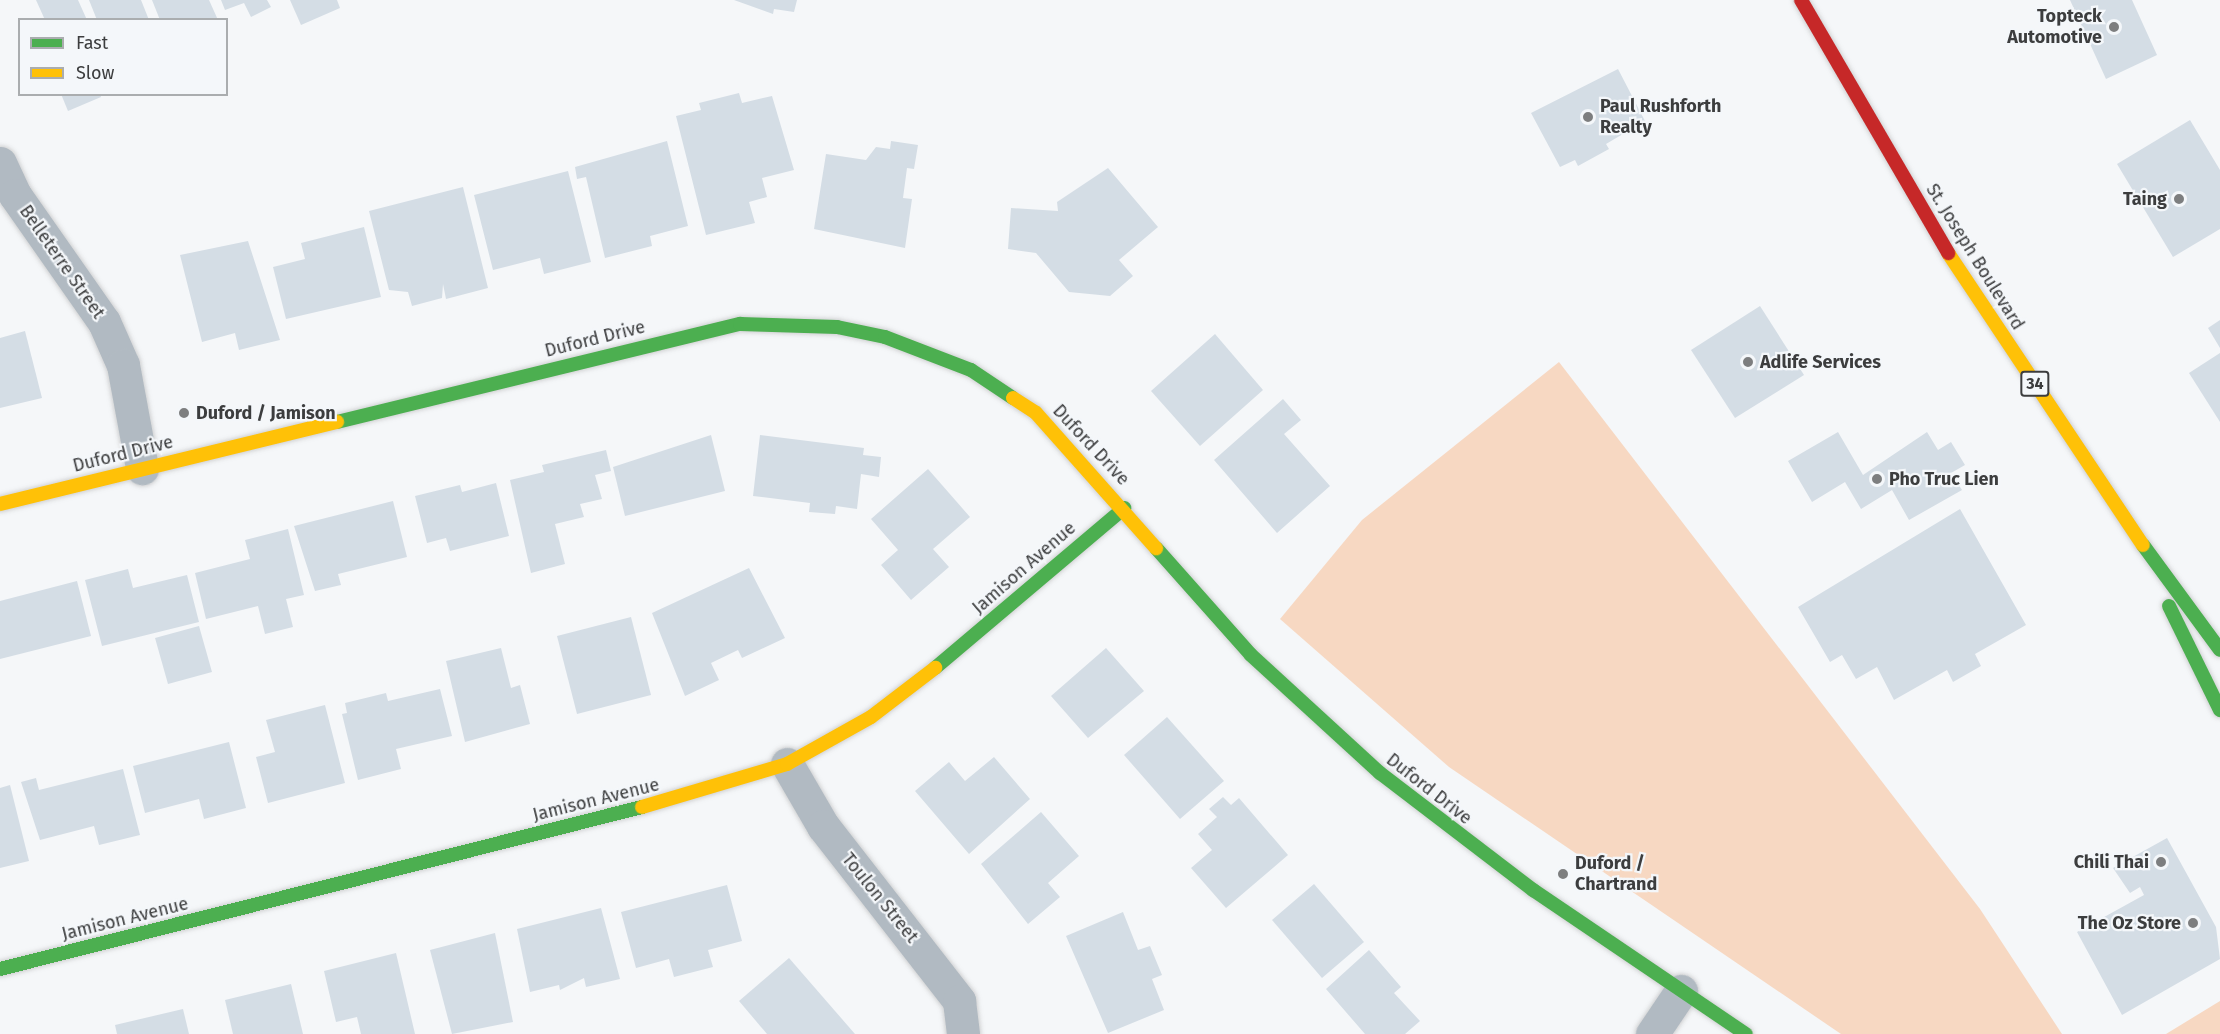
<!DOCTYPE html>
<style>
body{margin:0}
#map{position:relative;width:2220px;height:1034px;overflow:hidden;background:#f5f7f9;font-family:"Fira Sans",sans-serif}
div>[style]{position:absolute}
.green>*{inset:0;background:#f7d8c2}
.building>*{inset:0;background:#d4dde5}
.roads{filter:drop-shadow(0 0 2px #d1d2d3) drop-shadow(0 0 2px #d1d2d3)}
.street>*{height:33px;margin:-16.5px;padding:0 16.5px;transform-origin:16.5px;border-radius:16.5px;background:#b1bac2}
.fast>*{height:14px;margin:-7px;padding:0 7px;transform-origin:7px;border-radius:7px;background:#4caf50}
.slow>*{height:14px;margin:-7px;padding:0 7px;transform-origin:7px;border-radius:7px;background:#ffc107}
.jam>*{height:14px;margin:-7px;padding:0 7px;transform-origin:7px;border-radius:7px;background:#c62828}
.dots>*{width:16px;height:16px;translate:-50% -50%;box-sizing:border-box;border:3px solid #f4f7fa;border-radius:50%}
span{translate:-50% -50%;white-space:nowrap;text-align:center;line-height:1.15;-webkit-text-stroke:4.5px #f4f7fa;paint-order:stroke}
.shield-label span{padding:2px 4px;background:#f4f7fa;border:2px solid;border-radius:4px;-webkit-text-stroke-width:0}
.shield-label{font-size:16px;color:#3c3d3e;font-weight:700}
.poi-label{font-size:18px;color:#3c3d3e;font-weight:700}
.right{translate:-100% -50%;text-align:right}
.left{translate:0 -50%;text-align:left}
.street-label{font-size:18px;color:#3c3d3e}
.legend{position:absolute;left:18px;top:18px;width:210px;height:78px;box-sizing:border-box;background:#f4f7fa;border:2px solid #aaadaf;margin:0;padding:8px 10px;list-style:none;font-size:18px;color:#3c3d3e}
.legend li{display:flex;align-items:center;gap:12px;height:30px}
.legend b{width:30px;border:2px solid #aaadaf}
</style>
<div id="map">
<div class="green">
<i style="clip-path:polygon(1559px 362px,1980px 909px,2062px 1034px,1841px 1034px,1449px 767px,1280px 619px,1362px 520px)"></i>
<i style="clip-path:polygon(2220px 1001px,2220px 1034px,2166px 1034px)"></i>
</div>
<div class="building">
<i style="clip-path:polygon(36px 0,78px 0,87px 20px,45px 20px)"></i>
<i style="clip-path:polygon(89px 0,141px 0,149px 20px,97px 20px)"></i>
<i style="clip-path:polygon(152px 0,209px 0,218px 20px,160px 20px)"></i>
<i style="clip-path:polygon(221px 0,267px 0,271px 7px,251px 17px,244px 3px,225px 10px)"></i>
<i style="clip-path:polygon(290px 0,337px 0,340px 8px,301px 25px)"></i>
<i style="clip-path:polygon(734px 0,797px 0,794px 12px,774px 9px,773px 14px)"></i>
<i style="clip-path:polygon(2070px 0,2132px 0,2157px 55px,2106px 79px)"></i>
<i style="clip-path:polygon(1618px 69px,1645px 121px,1606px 144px,1609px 149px,1578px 166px,1575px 160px,1560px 167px,1531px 113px)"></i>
<i style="clip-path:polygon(739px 93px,742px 103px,772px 96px,794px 170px,762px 178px,767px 197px,749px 202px,755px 223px,706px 235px,676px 116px,701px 110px,699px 103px)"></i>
<i style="clip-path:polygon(61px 94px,100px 94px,101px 97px,68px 111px)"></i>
<i style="clip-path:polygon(2190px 120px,2220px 170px,2220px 229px,2173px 257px,2117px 164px)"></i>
<i style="clip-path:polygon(667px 141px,688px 226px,650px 236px,652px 246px,605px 258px,586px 177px,577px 179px,575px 167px)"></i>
<i style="clip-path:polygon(891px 141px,918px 145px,914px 169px,907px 168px,903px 198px,912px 199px,905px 248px,814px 229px,826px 154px,866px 160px,876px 147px,890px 149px)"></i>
<i style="clip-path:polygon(1108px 168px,1158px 227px,1119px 260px,1133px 276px,1110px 296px,1069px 292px,1036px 253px,1008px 249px,1011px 208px,1058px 211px,1057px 202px)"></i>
<i style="clip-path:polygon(568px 171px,591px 262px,544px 274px,540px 258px,493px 270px,474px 195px)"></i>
<i style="clip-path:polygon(463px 187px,488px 288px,446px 299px,443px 284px,442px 298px,412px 306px,408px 292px,389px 290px,369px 211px)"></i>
<i style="clip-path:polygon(364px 227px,381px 297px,286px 319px,273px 267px,305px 259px,301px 243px)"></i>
<i style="clip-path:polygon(248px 241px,280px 340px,239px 350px,235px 333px,202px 342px,180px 255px)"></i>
<i style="clip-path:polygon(1760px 306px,1804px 375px,1735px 418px,1691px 350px)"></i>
<i style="clip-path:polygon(2220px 320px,2220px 348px,2208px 328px)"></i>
<i style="clip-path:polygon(25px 331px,42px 398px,0 408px,0 338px)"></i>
<i style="clip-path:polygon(1215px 334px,1263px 390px,1200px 446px,1151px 391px)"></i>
<i style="clip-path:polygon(2220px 353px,2220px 422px,2189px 373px)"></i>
<i style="clip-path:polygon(1283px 399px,1301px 420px,1284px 434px,1330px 486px,1277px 533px,1214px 460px)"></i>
<i style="clip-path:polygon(1838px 432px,1863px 475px,1927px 432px,1938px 450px,1951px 442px,1965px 465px,1951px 473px,1962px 490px,1909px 520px,1892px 490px,1861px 509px,1845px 482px,1812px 502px,1788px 461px)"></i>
<i style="clip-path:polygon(711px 435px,725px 491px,625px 516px,613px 467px)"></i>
<i style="clip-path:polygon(760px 435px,864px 448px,863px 455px,881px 457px,879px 477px,861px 474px,857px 509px,836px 506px,835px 514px,809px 512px,810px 503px,753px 496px)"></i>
<i style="clip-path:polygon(606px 450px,611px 471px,595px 475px,602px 499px,580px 504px,584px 517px,555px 524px,565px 564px,531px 573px,510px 480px,544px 472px,542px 465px)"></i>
<i style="clip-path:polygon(928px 469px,970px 517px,933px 549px,949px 567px,911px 600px,881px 565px,898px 550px,871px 519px)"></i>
<i style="clip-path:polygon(496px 483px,509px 536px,450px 551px,446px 538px,427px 543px,415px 496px,460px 485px,462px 492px)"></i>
<i style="clip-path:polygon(393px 501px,407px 557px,338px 574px,341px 585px,315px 591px,294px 526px)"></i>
<i style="clip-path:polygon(1960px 509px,2026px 625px,1975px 654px,1981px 666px,1953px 682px,1947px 670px,1894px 700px,1877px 667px,1856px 679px,1842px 655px,1830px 662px,1798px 607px)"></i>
<i style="clip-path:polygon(288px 529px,304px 595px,286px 599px,293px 627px,265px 634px,258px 606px,206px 619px,195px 573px,250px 559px,245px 540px)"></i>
<i style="clip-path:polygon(749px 568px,785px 638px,742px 658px,738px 650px,711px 663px,719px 680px,685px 696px,652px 613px)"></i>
<i style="clip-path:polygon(128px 569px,133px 588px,187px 575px,199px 622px,102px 646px,85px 580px)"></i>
<i style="clip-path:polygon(77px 581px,91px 636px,0 659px,0 601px)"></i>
<i style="clip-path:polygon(631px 617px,651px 695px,577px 714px,557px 636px)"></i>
<i style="clip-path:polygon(199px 626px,212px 672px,168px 684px,155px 638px)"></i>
<i style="clip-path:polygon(501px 648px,511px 688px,520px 685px,530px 724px,465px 742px,446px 661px)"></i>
<i style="clip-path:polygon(1106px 648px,1144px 691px,1088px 738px,1051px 696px)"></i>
<i style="clip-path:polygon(440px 689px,452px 736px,396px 749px,401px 769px,358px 780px,342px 714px,347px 713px,345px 703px,386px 693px,388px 701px)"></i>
<i style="clip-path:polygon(325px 705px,345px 783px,268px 803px,256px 757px,275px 752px,266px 720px)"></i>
<i style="clip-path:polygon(1167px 717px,1224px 781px,1180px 819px,1124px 755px)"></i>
<i style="clip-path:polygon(229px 742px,246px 808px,204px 819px,199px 799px,145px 813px,133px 766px)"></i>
<i style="clip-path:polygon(994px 757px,1030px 799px,969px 854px,915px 791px,949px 762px,965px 781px)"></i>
<i style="clip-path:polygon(123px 769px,140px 835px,99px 845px,94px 826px,40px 840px,21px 782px,36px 778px,39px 790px)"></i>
<i style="clip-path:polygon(10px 785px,29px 861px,0 868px,0 788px)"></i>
<i style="clip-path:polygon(1223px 797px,1231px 805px,1239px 798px,1288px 855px,1226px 908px,1191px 868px,1212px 850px,1198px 834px,1217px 817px,1209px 809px)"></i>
<i style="clip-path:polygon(1041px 812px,1079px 856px,1048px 883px,1060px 897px,1028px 924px,981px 864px)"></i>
<i style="clip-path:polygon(2167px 838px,2216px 927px,2220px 959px,2122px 1015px,2077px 932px,2144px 895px,2140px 887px,2130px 893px,2113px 868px)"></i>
<i style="clip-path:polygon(1314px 884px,1364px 942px,1322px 978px,1272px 920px)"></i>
<i style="clip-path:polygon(727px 885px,742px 941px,708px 950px,713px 967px,674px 977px,669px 959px,636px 968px,621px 912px)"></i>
<i style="clip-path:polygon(601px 908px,620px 979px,586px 987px,584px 978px,560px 990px,559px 985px,530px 992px,517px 929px)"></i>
<i style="clip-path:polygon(1123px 912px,1138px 950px,1150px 946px,1162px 975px,1152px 979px,1164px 1010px,1108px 1033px,1066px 936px)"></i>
<i style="clip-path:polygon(495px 933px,513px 1022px,452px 1034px,430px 950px)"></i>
<i style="clip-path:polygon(1369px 950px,1401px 987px,1394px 993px,1420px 1021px,1405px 1034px,1365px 1034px,1326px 989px)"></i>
<i style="clip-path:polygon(396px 953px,415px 1034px,361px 1034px,357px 1017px,336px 1022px,324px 971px)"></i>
<i style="clip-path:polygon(789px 958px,855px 1034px,767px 1034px,739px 1001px)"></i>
<i style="clip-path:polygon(291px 984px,303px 1034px,233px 1034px,225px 1000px)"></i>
<i style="clip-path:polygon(183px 1009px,189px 1034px,117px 1034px,115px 1025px)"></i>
</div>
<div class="roads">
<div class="street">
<i style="left:0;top:163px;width:35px;rotate:65deg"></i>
<i style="left:15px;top:195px;width:155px;rotate:55deg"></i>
<i style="left:104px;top:322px;width:47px;rotate:66.2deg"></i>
<i style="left:123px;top:365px;width:105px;rotate:79.5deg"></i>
<i style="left:787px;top:764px;width:72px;rotate:59.9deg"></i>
<i style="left:823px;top:826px;width:222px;rotate:52.1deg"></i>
<i style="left:959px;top:1001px;width:33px;rotate:83deg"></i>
<i style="left:1652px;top:1034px;width:52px;rotate:-56deg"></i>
</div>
<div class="fast">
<i style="left:337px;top:422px;width:415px;rotate:-13.7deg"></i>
<i style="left:740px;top:324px;width:97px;rotate:1.8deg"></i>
<i style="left:837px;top:327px;width:49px;rotate:11.8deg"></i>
<i style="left:885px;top:337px;width:92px;rotate:21deg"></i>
<i style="left:971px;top:370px;width:50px;rotate:33.7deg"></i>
<i style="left:2143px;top:545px;width:130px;rotate:53.7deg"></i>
<i style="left:1156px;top:548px;width:143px;rotate:48.4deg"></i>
<i style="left:1251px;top:655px;width:175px;rotate:42.5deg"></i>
<i style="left:1380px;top:773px;width:193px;rotate:37.4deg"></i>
<i style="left:1533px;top:890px;width:257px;rotate:34.1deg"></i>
<i style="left:2169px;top:606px;width:116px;rotate:63.9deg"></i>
<i style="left:935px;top:668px;width:248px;rotate:-40.2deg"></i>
<i style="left:0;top:969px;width:662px;rotate:-14.16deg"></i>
</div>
<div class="slow">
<i style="left:1948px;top:253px;width:351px;rotate:56.3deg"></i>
<i style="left:1013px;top:398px;width:27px;rotate:33deg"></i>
<i style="left:1036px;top:413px;width:181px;rotate:48.4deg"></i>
<i style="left:0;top:504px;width:347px;rotate:-13.7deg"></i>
<i style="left:642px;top:807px;width:151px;rotate:-16.5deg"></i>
<i style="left:787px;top:764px;width:96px;rotate:-29.2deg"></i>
<i style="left:871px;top:717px;width:81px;rotate:-37.4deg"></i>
</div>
<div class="jam">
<i style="left:1801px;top:0;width:293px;rotate:59.8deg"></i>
</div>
</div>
<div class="dots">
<i style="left:2114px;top:27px;background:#7d7e7f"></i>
<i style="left:1588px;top:117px;background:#7d7e7f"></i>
<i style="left:2179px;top:199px;background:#7d7e7f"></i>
<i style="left:1748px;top:362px;background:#7d7e7f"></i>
<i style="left:184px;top:413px;background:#7d7e7f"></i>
<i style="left:1877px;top:479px;background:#7d7e7f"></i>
<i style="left:2161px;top:862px;background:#7d7e7f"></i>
<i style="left:1563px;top:874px;background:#7d7e7f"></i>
<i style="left:2193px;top:923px;background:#7d7e7f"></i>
</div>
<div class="shield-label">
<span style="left:2035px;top:384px">34</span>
</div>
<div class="poi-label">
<span class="right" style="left:2102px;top:27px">Topteck<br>Automotive</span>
<span class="left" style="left:1600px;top:117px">Paul Rushforth<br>Realty</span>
<span class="right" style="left:2167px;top:199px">Taing</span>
<span class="left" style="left:1760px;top:362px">Adlife Services</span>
<span class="left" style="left:196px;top:413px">Duford / Jamison</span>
<span class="left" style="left:1889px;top:479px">Pho Truc Lien</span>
<span class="right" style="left:2149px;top:862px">Chili Thai</span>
<span class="left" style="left:1575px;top:874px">Duford /<br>Chartrand</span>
<span class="right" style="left:2181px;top:923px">The Oz Store</span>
</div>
<div class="street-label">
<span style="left:1975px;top:257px;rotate:58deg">St. Joseph Boulevard</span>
<span style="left:62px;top:262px;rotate:55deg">Belleterre Street</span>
<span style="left:595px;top:339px;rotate:-14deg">Duford Drive</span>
<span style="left:1091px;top:445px;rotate:47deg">Duford Drive</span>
<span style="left:123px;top:454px;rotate:-14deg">Duford Drive</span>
<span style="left:1024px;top:568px;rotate:-41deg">Jamison Avenue</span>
<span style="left:1429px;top:789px;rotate:38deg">Duford Drive</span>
<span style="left:596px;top:800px;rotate:-14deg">Jamison Avenue</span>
<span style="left:880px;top:898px;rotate:51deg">Toulon Street</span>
<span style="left:125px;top:919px;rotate:-14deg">Jamison Avenue</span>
</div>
<ul class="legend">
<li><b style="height:8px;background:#4caf50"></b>Fast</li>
<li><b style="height:8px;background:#ffc107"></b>Slow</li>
</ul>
</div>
